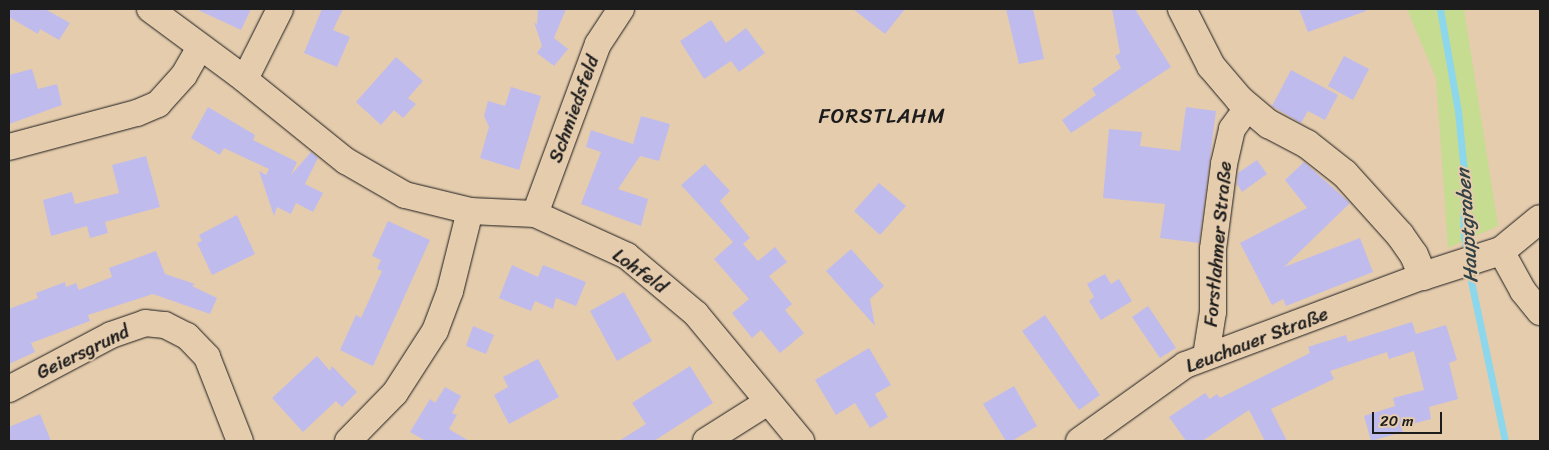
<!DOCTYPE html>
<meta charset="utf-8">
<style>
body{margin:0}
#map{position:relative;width:1549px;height:450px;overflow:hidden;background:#e5ccad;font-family:Sriracha,sans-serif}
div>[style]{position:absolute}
.green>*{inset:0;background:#c5dc91}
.stream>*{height:7px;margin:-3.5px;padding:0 3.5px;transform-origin:3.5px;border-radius:3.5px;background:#8cd7ec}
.building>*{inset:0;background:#c0bbed}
.roads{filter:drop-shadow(0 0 1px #1c1c1c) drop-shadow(0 0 1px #1c1c1c)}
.street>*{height:26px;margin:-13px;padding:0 13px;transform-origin:13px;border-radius:13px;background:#e5ccad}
.secondary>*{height:28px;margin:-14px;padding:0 14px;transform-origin:14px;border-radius:14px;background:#e5ccad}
span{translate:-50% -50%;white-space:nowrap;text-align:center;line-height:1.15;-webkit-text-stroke:4px #e5ccad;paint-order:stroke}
.street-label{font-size:19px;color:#1c1c1c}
.water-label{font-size:20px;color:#324146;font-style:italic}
.quarter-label{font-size:21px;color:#1c1c1c;letter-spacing:1px}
.frame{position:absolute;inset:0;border:10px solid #1c1c1c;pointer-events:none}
.scale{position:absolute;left:1372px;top:412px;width:70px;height:22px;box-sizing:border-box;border:2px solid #1c1c1c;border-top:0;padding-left:6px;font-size:15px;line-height:18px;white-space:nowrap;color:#1c1c1c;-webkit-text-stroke:4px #e5ccad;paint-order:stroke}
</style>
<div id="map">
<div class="green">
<i style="clip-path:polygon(1407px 9px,1464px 9px,1498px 226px,1448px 248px,1436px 78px)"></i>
</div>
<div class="stream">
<i style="left:1440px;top:9px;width:104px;rotate:80deg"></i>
<i style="left:1458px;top:111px;width:71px;rotate:84.4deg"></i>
<i style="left:1465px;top:182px;width:48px;rotate:92.4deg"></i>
<i style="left:1463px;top:230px;width:26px;rotate:81deg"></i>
<i style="left:1468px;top:267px;width:178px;rotate:78deg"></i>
</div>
<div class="building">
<i style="clip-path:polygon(9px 9px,45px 9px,70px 23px,59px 40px,40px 29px,38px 34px,9px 17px)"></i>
<i style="clip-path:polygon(196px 9px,251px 9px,241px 30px)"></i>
<i style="clip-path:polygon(322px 9px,343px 9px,333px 30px,350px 37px,337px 67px,304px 53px)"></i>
<i style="clip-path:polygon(538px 9px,566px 9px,554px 38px,568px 49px,554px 66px,537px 53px,542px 46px,534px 22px,537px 25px)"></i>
<i style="clip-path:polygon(853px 9px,905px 9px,885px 34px)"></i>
<i style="clip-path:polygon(1006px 9px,1033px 9px,1044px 59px,1019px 64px)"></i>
<i style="clip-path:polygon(1112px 9px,1135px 9px,1171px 67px,1071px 133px,1062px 120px,1096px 95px,1092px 89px,1121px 68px,1115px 56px,1120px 53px)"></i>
<i style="clip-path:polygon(1299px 9px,1365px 9px,1366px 11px,1308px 32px)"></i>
<i style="clip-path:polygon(711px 20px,726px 43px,746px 28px,765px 53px,739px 72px,731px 61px,704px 79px,680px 41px)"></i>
<i style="clip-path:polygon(1344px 56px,1369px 69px,1353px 100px,1328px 86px)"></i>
<i style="clip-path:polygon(396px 57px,423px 81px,408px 98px,416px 104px,403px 118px,394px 110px,381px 125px,356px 102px)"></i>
<i style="clip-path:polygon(32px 69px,38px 89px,57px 84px,62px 105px,9px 124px,9px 75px)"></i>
<i style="clip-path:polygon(1291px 70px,1338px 95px,1325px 120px,1308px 111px,1301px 123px,1272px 106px)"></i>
<i style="clip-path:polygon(511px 87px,541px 96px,519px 170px,480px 158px,489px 127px,484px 116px,488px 101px,505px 106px)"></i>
<i style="clip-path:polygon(208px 107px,255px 135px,253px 140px,297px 162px,291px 175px,311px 152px,318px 158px,305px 184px,323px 193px,313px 212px,296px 203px,291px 214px,277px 207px,274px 216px,259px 171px,266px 175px,269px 169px,224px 148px,220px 155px,191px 138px)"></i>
<i style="clip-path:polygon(1186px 107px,1216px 111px,1199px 243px,1160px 238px,1165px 204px,1103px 198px,1109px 129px,1142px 132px,1140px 146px,1180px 151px)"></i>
<i style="clip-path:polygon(641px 116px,670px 124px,659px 161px,640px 156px,618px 189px,648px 199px,641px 226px,581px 204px,601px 152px,586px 147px,591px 130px,633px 144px)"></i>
<i style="clip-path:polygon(146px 156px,160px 207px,105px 222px,108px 233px,90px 238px,87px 226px,51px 236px,43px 200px,72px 192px,75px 204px,119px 193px,112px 165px)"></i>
<i style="clip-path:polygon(1257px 160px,1267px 174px,1242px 192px,1237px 184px,1238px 173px)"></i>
<i style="clip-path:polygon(1304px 162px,1350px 203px,1284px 267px,1360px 238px,1373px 272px,1286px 306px,1283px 299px,1272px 305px,1240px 243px,1307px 208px,1285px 180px)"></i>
<i style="clip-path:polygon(705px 164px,730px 191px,720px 201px,750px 238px,743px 244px,758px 261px,775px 247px,787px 262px,769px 276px,792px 304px,785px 310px,804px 333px,780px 353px,761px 330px,752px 338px,732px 313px,749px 299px,714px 259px,733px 242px,681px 185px)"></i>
<i style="clip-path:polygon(879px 183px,906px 206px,880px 235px,854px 211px)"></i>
<i style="clip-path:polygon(237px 215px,255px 254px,212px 275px,197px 243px,202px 241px,199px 235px)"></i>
<i style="clip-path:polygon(388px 221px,430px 240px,373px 366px,340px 350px,356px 315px,361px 318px,382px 271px,377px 269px,381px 260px,372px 256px)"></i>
<i style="clip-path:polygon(851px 249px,884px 286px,870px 299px,875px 326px,826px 271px)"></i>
<i style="clip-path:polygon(156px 251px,165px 274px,195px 284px,192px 286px,217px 298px,210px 314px,153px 294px,88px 315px,90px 321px,31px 343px,35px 352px,9px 364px,9px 309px,38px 298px,36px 293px,65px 282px,66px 287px,76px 283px,79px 290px,112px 277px,109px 268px)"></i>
<i style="clip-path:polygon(512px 265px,538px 277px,543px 265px,586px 282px,576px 306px,556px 298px,553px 309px,535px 301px,531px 311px,499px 298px)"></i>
<i style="clip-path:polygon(1105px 274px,1111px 284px,1119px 279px,1132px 301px,1101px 320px,1089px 301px,1094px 297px,1087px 284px)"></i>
<i style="clip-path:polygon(624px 292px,652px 341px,617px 361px,590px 311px)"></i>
<i style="clip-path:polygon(1148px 306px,1176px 348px,1160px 358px,1132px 317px)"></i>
<i style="clip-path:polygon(1045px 315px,1100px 395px,1079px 410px,1022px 331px)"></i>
<i style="clip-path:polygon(1412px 322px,1416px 334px,1446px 325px,1457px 360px,1449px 363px,1458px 399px,1429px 407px,1431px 419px,1401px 427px,1403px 432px,1371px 441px,1364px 416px,1395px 406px,1393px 398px,1424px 390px,1414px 351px,1389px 359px,1387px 352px,1330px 371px,1334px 379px,1271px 409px,1287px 441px,1265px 441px,1249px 410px,1202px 441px,1186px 441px,1169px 417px,1205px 393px,1210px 399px,1217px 394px,1220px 398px,1310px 353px,1308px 347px,1346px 335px,1348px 342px)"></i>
<i style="clip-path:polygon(473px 326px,494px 335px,486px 354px,466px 346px)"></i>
<i style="clip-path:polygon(869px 348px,891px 385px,875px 394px,888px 417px,870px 428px,855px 403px,836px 415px,815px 380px)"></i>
<i style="clip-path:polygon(317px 356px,330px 371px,332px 366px,357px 392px,342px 407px,336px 401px,303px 432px,272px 398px)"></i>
<i style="clip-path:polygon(538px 359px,559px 397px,509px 424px,494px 395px,508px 387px,503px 377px)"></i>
<i style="clip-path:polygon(690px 366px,713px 403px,654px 441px,619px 441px,646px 424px,632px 403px)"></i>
<i style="clip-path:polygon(1014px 386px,1037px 426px,1012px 441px,1006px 441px,983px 404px)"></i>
<i style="clip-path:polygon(445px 387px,461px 396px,452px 413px,457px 415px,449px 429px,469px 441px,426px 441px,410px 432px,430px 399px,435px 403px)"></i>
<i style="clip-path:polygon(40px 414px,51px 441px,9px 441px,9px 427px)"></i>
</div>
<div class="roads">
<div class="street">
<i style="left:150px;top:9px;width:109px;rotate:36.5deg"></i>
<i style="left:238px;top:74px;width:139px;rotate:38.9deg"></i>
<i style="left:346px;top:161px;width:68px;rotate:30deg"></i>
<i style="left:405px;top:195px;width:67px;rotate:13.8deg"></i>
<i style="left:470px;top:211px;width:65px;rotate:2.6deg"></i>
<i style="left:535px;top:214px;width:101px;rotate:24.5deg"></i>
<i style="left:627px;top:256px;width:90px;rotate:40deg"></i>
<i style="left:696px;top:314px;width:165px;rotate:50.4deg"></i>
<i style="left:245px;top:79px;width:78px;rotate:-63.4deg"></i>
<i style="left:9px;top:147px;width:132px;rotate:-14.9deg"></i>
<i style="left:137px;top:113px;width:23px;rotate:-23deg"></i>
<i style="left:158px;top:104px;width:39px;rotate:-48deg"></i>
<i style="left:184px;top:75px;width:32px;rotate:-60deg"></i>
<i style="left:535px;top:214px;width:181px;rotate:-69.7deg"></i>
<i style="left:598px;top:44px;width:42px;rotate:-56.7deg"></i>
<i style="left:1501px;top:251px;width:46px;rotate:61.2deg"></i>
<i style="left:1523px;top:291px;width:27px;rotate:51deg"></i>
<i style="left:1206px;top:356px;width:45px;rotate:-81deg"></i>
<i style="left:1213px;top:312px;width:63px;rotate:-90deg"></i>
<i style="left:1213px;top:249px;width:86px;rotate:-82.6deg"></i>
<i style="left:1224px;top:164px;width:36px;rotate:-77deg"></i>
<i style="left:1232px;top:129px;width:27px;rotate:-54deg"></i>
<i style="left:9px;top:389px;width:115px;rotate:-27.9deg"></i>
<i style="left:111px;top:335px;width:36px;rotate:-19deg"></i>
<i style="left:145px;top:323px;width:20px;rotate:6deg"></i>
<i style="left:165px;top:325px;width:25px;rotate:27deg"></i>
<i style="left:187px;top:336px;width:29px;rotate:46deg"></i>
<i style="left:207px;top:357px;width:90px;rotate:68.6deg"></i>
<i style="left:348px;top:441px;width:67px;rotate:-45.6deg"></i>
<i style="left:395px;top:393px;width:74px;rotate:-57.2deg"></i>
<i style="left:435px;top:331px;width:43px;rotate:-69.4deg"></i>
<i style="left:450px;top:291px;width:82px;rotate:-76deg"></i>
<i style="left:706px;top:441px;width:73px;rotate:-32.2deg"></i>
<i style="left:1079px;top:441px;width:130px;rotate:-35.6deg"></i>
<i style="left:1185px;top:365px;width:254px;rotate:-20.5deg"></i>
</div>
<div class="secondary">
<i style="left:1182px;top:9px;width:64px;rotate:63deg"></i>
<i style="left:1211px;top:66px;width:45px;rotate:49.5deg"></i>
<i style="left:1240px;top:100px;width:38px;rotate:40deg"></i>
<i style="left:1269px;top:124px;width:43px;rotate:27.8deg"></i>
<i style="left:1307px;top:144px;width:48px;rotate:38.3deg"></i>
<i style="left:1345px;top:174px;width:82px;rotate:48deg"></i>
<i style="left:1400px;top:235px;width:24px;rotate:55deg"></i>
<i style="left:1414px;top:255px;width:23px;rotate:67deg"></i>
<i style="left:1423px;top:276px;width:82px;rotate:-17.8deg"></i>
<i style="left:1501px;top:251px;width:50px;rotate:-39.4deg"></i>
</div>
</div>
<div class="street-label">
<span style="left:574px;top:109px;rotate:-70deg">Schmiedsfeld</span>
<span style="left:1218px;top:244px;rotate:-85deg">Forstlahmer Straße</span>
<span style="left:640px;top:271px;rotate:36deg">Lohfeld</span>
<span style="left:1257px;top:340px;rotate:-21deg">Leuchauer Straße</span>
<span style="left:83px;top:352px;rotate:-26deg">Geiersgrund</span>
</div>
<div class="water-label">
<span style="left:1467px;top:226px;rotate:-94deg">Hauptgraben</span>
</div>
<div class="quarter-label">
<span style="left:882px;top:116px">FORSTLAHM</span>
</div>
<div class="frame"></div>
<div class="scale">20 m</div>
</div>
